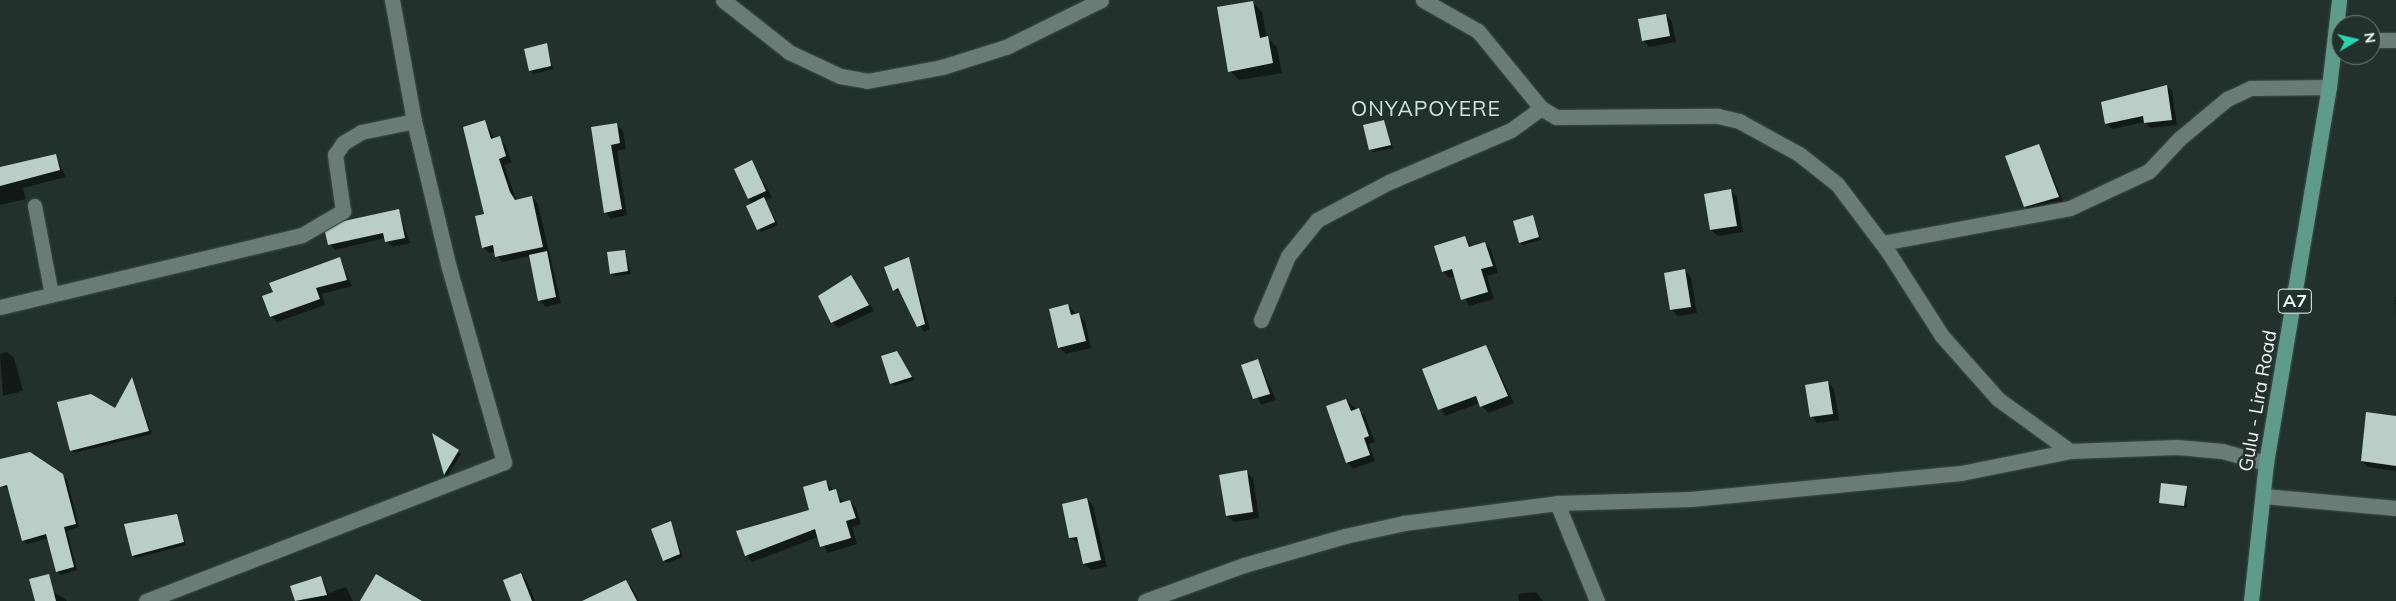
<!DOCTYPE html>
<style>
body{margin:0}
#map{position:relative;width:2396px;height:601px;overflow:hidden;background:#23312d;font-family:Mulish,sans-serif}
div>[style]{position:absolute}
.shadow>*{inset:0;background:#0007}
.building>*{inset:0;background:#bacdc6}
.roads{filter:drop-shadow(0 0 1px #414e4a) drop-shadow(0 0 1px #414e4a)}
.service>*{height:14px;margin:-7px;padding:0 7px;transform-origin:7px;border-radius:7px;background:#6b7c76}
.minor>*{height:15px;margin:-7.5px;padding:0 7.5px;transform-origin:7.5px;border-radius:7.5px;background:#6b7c76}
.primary>*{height:15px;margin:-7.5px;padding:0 7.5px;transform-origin:7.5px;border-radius:7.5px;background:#5e9c89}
span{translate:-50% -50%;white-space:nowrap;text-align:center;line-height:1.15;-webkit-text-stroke:5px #23312d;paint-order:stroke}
.shield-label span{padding:1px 4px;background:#23312d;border:1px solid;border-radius:4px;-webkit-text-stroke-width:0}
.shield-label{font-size:18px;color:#edf6f3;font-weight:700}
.street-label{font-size:19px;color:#edf6f3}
.quarter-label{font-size:21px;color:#d0e3dc;letter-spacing:1px}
.north{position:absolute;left:2331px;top:15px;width:50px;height:50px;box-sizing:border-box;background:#23312d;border:1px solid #74807c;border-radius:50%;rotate:81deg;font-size:14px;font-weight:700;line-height:20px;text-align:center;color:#edf6f3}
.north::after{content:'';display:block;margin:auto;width:18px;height:22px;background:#27d5ad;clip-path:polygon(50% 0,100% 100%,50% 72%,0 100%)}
</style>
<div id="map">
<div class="shadow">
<i style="clip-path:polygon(1252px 2px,1262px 12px,1267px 38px,1277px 47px,1282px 73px,1239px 80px,1230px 71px)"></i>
<i style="clip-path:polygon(1666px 15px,1672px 22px,1676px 42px,1649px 47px,1643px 40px)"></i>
<i style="clip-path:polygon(545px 45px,553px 69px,533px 74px,525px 50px)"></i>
<i style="clip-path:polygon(2167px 86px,2172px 91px,2177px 125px,2150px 128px,2145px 122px,2112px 129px,2106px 123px,2141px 95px,2141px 90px)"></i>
<i style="clip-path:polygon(484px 121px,495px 139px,505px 144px,512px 162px,504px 165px,516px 199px,532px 197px,538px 204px,561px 303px,546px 307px,539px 300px,530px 256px,502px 262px,495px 252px,489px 253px,483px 247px)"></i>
<i style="clip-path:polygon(1384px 121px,1393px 148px,1373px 152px,1370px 149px)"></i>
<i style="clip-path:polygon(616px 124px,623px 131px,626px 149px,617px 151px,627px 215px,611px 219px,605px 212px,592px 128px)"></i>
<i style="clip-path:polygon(2039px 145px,2064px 203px,2031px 213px,2025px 206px)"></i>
<i style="clip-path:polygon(55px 155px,66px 177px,23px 188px,26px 199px,0 205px,0 169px)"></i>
<i style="clip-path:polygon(752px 162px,772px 197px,765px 200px,778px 225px,761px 232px,749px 199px)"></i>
<i style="clip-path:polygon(1731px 191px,1737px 197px,1743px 232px,1718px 236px,1711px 230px,1705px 195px)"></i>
<i style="clip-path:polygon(398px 210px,410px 243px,392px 247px,385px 238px,335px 250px,330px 244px)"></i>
<i style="clip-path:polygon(1533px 217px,1541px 240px,1523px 245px,1520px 242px)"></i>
<i style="clip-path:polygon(1465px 238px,1472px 247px,1485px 243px,1491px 250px,1498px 273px,1487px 276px,1494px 299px,1469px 306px,1455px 276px,1449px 278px,1443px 271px)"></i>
<i style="clip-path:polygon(625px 251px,631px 274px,614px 276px,611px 273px)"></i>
<i style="clip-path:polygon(340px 259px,352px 286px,322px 294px,325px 305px,277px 322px,271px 316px)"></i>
<i style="clip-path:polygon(908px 259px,930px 329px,924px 332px,902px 293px,894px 290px)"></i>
<i style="clip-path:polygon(1684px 270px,1691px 277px,1697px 313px,1678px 316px,1672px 310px)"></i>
<i style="clip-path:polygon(851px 277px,874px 311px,838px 328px,832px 322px)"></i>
<i style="clip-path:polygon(2395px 297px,2396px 297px,2396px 322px)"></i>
<i style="clip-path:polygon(1068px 306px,1085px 321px,1091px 348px,1066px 354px,1059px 347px)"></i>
<i style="clip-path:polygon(1486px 346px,1514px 403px,1488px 413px,1480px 403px,1445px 416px,1423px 370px)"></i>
<i style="clip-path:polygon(7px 352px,14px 358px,23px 391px,3px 396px,0 354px)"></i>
<i style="clip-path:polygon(899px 356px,914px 380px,894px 386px,891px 383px)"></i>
<i style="clip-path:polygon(1258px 360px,1276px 400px,1261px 405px,1243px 366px)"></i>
<i style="clip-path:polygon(132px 380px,152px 434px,74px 453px,71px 450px,116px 410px)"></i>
<i style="clip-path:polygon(1828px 382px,1834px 389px,1839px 420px,1817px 423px,1811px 416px)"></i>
<i style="clip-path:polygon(1346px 400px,1365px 416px,1375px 442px,1369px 444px,1375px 461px,1353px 469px,1347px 462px)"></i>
<i style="clip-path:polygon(2396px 417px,2396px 471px,2368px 467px,2362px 461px)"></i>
<i style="clip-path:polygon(434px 436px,461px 454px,447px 477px,445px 475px)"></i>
<i style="clip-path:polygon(0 460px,67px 479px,79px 527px,67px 531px,77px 570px,61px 575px,57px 571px,48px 538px,27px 544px,23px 540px,9px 489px,1px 486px)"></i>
<i style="clip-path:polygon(1246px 471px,1253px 478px,1259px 518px,1234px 522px,1227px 516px)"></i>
<i style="clip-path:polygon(826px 482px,844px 503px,850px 501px,856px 508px,861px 524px,852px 527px,857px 544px,828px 553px,818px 537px,752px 562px,746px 555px,811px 511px)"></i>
<i style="clip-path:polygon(2186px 487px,2187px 508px,2160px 502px)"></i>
<i style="clip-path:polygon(1087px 499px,1093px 506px,1107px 567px,1091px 570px,1084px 564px,1080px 544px,1071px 538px)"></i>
<i style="clip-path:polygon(177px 516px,186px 545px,136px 558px,133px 555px)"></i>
<i style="clip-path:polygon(671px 523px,683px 557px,667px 563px,664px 560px)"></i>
<i style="clip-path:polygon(521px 574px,527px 581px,535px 601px,512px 601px)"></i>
<i style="clip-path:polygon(321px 577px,329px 593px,346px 587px,353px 601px,296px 601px,292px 587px)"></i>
<i style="clip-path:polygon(30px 578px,65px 599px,67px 601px,36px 601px)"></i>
<i style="clip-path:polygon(626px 581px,632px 588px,639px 601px,616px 601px)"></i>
<i style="clip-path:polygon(1536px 592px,1543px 601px,1519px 601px,1518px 594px)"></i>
</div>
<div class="building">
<i style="clip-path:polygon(1253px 1px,1260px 38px,1268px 36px,1273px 63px,1228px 72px,1217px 7px)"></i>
<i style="clip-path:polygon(1666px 14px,1670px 36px,1642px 41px,1638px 19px)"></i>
<i style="clip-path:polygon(547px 43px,551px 66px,529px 71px,524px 49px)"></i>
<i style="clip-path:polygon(2167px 85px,2172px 120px,2144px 123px,2143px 116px,2105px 124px,2101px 102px)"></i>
<i style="clip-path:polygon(485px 120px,491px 139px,500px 136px,506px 156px,499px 159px,510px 192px,515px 200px,532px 196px,543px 247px,495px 257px,493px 245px,482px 248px,475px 216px,484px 214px,463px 127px)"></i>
<i style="clip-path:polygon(1384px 120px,1391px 145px,1369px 150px,1363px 125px)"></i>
<i style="clip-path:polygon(617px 123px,620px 143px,611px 145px,622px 209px,604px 213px,591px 127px)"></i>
<i style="clip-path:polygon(2039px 144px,2059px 197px,2024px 207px,2005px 156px)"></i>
<i style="clip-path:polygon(56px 154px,60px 170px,0 186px,0 167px)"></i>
<i style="clip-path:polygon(752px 160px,766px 191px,748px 199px,734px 169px)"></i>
<i style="clip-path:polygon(1731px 189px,1737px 226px,1710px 230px,1704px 194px)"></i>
<i style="clip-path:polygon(764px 197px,775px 222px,757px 230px,746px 206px)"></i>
<i style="clip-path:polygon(399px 209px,405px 238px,385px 242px,383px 233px,328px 245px,325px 232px,344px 221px)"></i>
<i style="clip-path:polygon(1533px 215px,1539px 237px,1519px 243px,1513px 221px)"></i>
<i style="clip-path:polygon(1465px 236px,1469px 247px,1485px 242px,1493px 266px,1481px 269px,1488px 292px,1461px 300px,1452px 269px,1442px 272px,1434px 246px)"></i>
<i style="clip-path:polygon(625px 250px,628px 271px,610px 274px,607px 252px)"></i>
<i style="clip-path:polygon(547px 251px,556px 297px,538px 301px,529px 255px)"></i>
<i style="clip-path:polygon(340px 257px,347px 280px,316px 288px,320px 299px,270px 317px,262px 296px,273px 292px,269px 283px)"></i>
<i style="clip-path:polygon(909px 257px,925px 324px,917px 327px,898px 288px,893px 291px,884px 267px)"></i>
<i style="clip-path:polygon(1685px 269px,1691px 307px,1670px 310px,1664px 273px)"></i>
<i style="clip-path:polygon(851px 275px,869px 305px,831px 323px,818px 296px)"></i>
<i style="clip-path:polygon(1068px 304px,1071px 315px,1079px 313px,1086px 341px,1058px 348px,1049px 309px)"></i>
<i style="clip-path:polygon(1486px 345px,1508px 396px,1480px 407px,1476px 396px,1438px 410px,1422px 369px)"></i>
<i style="clip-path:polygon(897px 351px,912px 377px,890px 384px,881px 356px)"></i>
<i style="clip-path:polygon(1258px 359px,1270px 394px,1253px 399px,1241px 365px)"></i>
<i style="clip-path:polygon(132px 377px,149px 431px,70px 451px,57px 402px,91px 394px,115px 408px)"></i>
<i style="clip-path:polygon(1828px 381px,1833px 414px,1810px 417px,1805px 385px)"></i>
<i style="clip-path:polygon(1346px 399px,1351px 411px,1359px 408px,1369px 436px,1364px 438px,1370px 455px,1346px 463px,1326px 406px)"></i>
<i style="clip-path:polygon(2366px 412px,2396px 416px,2396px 466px,2361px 461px)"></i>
<i style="clip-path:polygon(432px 433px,459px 450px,444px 475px)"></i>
<i style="clip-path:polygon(30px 452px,63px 474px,76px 524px,64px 527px,74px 567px,56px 572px,46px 534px,22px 541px,7px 485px,0 487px,0 459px)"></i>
<i style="clip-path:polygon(1247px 470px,1253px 512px,1226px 516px,1219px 475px)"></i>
<i style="clip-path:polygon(826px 480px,829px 491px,836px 489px,840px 503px,850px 500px,856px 518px,846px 521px,851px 538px,820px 547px,815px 529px,745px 556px,736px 531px,809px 510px,803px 487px)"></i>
<i style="clip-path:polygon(2161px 483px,2187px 486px,2184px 506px,2159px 503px)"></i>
<i style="clip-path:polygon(1087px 498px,1101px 560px,1083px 564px,1077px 537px,1069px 538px,1062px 504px)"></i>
<i style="clip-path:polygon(177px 514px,184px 542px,132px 556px,124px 524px)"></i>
<i style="clip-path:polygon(671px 521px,680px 554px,663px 561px,651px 529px)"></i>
<i style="clip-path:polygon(521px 573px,532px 601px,511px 601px,503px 580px)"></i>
<i style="clip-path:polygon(49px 574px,56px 601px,35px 601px,29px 579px)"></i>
<i style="clip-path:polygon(376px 574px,422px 601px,360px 601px)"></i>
<i style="clip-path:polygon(321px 576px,327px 595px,295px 601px,290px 586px)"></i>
<i style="clip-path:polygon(626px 580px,637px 601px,582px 601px)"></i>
</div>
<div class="roads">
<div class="service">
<i style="left:35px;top:206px;width:91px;rotate:79.2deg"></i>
</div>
<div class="minor">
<i style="left:723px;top:0;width:84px;rotate:38.2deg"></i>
<i style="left:789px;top:52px;width:56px;rotate:25.2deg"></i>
<i style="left:840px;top:76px;width:27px;rotate:10deg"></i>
<i style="left:867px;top:81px;width:76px;rotate:-10.6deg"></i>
<i style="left:942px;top:67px;width:67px;rotate:-17.4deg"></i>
<i style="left:1006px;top:47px;width:106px;rotate:-26.3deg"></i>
<i style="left:1423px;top:0;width:63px;rotate:29.4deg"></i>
<i style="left:1478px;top:31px;width:99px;rotate:50.7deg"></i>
<i style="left:1541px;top:108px;width:17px;rotate:31deg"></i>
<i style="left:1556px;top:117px;width:162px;rotate:-0.4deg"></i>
<i style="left:1718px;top:116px;width:22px;rotate:13deg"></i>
<i style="left:1739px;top:121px;width:68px;rotate:28.8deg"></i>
<i style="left:1799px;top:154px;width:48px;rotate:38.3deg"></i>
<i style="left:1837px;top:184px;width:83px;rotate:52.9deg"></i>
<i style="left:1887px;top:250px;width:102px;rotate:57.4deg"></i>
<i style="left:1942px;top:336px;width:84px;rotate:48.4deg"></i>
<i style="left:1998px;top:399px;width:89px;rotate:35.8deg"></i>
<i style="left:2371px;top:40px;width:25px"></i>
<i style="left:1882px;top:243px;width:191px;rotate:-10.5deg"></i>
<i style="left:2070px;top:208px;width:87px;rotate:-25.1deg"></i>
<i style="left:2149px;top:171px;width:44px;rotate:-46.8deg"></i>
<i style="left:2179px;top:139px;width:62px;rotate:-39.8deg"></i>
<i style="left:2227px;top:99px;width:26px;rotate:-25deg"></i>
<i style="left:2251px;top:88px;width:78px;rotate:-0.7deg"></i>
<i style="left:0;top:307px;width:310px;rotate:-13.4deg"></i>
<i style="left:302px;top:235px;width:48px;rotate:-30.3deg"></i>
<i style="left:343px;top:211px;width:57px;rotate:-98.1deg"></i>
<i style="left:335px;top:155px;width:14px;rotate:-56deg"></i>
<i style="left:343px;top:143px;width:21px;rotate:-31deg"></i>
<i style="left:361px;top:132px;width:54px;rotate:-11.7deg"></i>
<i style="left:1261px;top:320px;width:69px;rotate:-67.1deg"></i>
<i style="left:1288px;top:256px;width:46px;rotate:-51.1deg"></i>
<i style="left:1317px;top:220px;width:81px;rotate:-27.8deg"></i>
<i style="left:1389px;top:182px;width:133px;rotate:-23.1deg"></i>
<i style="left:1511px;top:130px;width:37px;rotate:-36deg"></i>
<i style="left:2263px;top:496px;width:134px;rotate:5.2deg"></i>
<i style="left:1557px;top:503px;width:106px;rotate:67.8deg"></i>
<i style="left:146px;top:601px;width:384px;rotate:-21.2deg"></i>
<i style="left:504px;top:462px;width:202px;rotate:-105.8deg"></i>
<i style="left:449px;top:268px;width:151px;rotate:-103.4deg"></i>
<i style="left:414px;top:121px;width:123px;rotate:-100.3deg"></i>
<i style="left:1145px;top:601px;width:105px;rotate:-20deg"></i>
<i style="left:1244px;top:565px;width:105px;rotate:-16deg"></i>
<i style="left:1345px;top:536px;width:60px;rotate:-12.4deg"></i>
<i style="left:1404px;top:523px;width:154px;rotate:-7.4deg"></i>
<i style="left:1557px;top:503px;width:134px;rotate:-1.7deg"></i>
<i style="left:1691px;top:499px;width:271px;rotate:-5.5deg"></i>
<i style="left:1961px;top:473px;width:111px;rotate:-11.4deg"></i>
<i style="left:2070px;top:451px;width:107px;rotate:-2.1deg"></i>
<i style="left:2177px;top:447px;width:45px;rotate:5.1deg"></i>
<i style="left:2222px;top:451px;width:46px;rotate:15.3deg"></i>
</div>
<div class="primary">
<i style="left:2251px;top:601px;width:139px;rotate:-83.8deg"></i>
<i style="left:2266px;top:463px;width:381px;rotate:-80.5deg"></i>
<i style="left:2329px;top:87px;width:88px;rotate:-83.4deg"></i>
</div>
</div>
<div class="shield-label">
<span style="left:2295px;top:301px">A7</span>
</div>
<div class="street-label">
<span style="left:2258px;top:401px;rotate:-80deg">Gulu - Lira Road</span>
</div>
<div class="quarter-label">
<span style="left:1426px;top:108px">ONYAPOYERE</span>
</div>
<div class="north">N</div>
</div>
